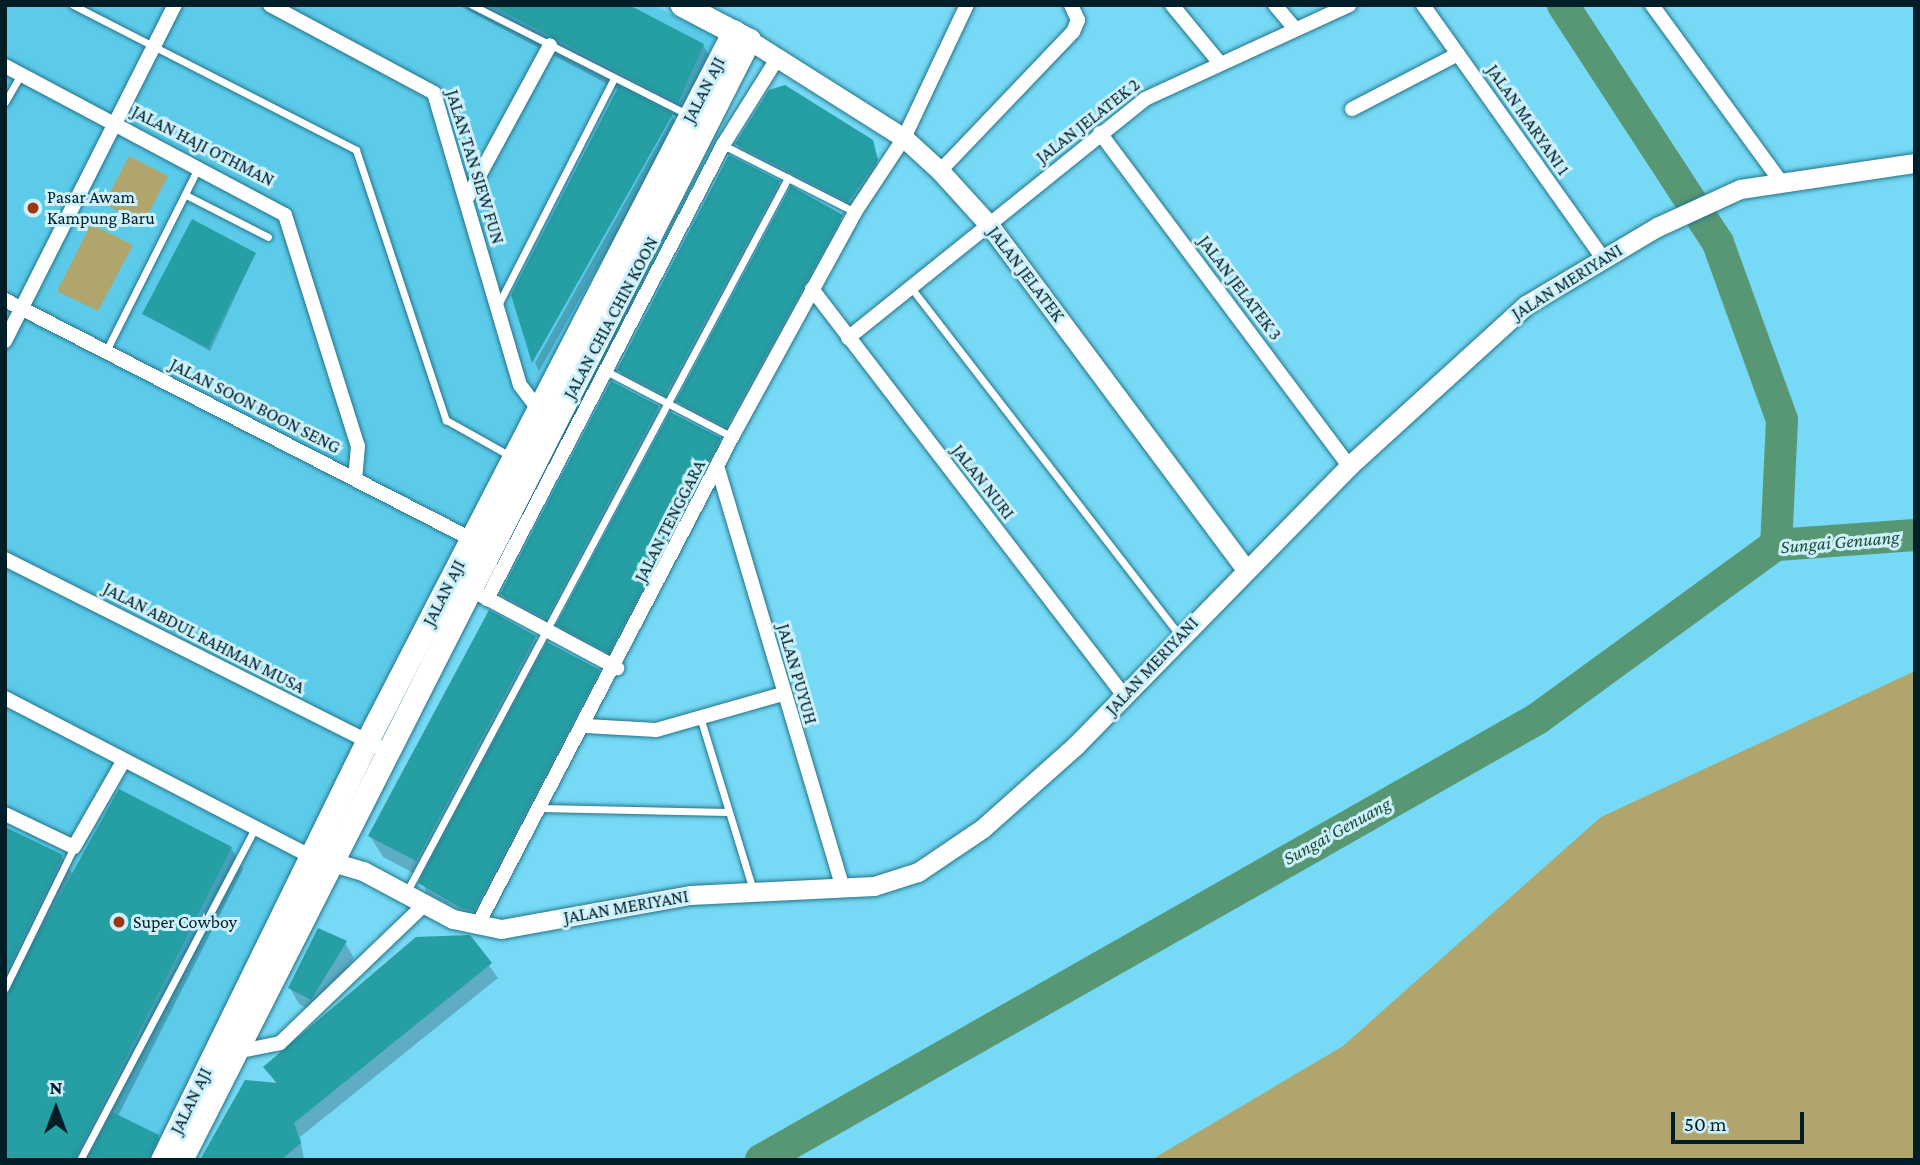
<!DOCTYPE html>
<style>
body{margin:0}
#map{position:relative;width:1920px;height:1165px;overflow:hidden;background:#76d9f5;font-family:"Crimson Pro",serif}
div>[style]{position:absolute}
.built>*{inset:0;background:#5ccbea}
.green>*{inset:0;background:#b0a56d}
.shadow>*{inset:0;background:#0003}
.river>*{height:32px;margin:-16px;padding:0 16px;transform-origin:16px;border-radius:16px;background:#579774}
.building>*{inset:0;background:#259fa3}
.roads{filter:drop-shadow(0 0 2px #247488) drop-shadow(0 0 2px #247488)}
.lane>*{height:7px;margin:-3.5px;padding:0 3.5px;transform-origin:3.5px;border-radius:3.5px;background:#fff}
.street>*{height:14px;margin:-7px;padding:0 7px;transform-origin:7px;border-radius:7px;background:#fff}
.secondary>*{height:19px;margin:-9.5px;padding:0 9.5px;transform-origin:9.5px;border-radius:9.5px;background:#fff}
.primary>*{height:23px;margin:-11.5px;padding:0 11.5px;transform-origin:11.5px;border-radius:11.5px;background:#fff}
.dots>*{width:19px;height:19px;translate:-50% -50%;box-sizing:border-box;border:4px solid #cdf1fc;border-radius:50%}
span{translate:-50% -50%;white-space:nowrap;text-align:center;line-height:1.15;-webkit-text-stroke:6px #cdf1fc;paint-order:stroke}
.street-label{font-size:18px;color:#001e27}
.poi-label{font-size:18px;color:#001e27}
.left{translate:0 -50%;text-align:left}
.water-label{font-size:19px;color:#1d4f35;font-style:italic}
.frame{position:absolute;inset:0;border:7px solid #001e27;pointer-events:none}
.north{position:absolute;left:21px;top:1074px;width:70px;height:70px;-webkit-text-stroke:5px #cdf1fc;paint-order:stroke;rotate:0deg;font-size:19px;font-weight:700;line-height:28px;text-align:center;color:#001e27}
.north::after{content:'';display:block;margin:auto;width:24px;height:32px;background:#001e27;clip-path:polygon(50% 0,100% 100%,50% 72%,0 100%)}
.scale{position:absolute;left:1671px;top:1112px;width:133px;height:32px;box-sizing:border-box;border:4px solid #001e27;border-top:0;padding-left:9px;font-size:21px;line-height:24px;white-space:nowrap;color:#001e27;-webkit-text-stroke:5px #cdf1fc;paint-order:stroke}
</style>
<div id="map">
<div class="built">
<i style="clip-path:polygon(5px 5px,653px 5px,717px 37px,150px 1160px,5px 1160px)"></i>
</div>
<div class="green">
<i style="clip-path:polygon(129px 156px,168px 176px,143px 224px,104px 204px)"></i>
<i style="clip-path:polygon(91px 224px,133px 245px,98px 311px,57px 291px)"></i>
<i style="clip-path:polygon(1915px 671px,1915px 1160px,1151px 1160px,1343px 1046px,1601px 817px)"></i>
</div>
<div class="shadow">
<i style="clip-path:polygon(458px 5px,626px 5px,703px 45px,715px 66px,690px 123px,670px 113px,678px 125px,539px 371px,535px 363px,672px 118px)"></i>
<i style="clip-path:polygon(871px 141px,880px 175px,854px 211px,743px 154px,737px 144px)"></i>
<i style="clip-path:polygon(778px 182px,784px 192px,671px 404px,625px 380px,619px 370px)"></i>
<i style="clip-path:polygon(838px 214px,844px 225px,732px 436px,684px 411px,678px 401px)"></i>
<i style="clip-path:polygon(255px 254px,210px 351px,144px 314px)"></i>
<i style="clip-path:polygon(658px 407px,664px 417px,551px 628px,508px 605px,502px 594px)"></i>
<i style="clip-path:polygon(719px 439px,725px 449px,615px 662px,564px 635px,558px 625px)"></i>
<i style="clip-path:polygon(535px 637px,544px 652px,599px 671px,604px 681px,480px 920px,426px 893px,423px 878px,383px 857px,370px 836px)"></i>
<i style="clip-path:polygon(5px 837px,62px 857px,73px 875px,231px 848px,243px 869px,118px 1116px,158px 1136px,168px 1160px,5px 1160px)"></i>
<i style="clip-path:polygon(469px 937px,498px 978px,300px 1137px,304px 1160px,202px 1160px,277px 1085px,266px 1067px)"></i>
<i style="clip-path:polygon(345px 943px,354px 958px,320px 1015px,299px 1004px,290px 988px)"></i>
</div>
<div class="river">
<i style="left:1563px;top:5px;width:284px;rotate:56.9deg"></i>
<i style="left:1718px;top:243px;width:188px;rotate:70.1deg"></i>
<i style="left:1782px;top:420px;width:125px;rotate:92.7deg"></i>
<i style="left:761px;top:1160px;width:893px;rotate:-29.61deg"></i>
<i style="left:1537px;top:719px;width:296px;rotate:-36.1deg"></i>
<i style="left:1776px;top:545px;width:139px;rotate:-4.1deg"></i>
</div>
<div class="building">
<i style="clip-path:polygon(491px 5px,629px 5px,704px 44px,678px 103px)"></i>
<i style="clip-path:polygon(785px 85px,873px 140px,878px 160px,848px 202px,735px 144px,769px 90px)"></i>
<i style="clip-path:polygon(619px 86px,673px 114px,532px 363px,511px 295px)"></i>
<i style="clip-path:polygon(729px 155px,780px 181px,665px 395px,617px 370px)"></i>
<i style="clip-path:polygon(791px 186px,843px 215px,726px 427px,676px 401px)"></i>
<i style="clip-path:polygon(192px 219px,256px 253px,208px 348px,142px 314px)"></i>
<i style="clip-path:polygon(611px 381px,659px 406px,546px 619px,500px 594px)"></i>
<i style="clip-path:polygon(670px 412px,721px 438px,609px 653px,556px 625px)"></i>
<i style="clip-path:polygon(489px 610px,536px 636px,416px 861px,368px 836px)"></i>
<i style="clip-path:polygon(547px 642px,600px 670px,474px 911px,461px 908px,418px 883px)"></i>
<i style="clip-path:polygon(119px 789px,232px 847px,74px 1160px,5px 1160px,5px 994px)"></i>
<i style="clip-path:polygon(5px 827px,63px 855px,5px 974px)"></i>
<i style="clip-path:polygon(318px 928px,347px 941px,311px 1000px,288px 988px)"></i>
<i style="clip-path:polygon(470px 935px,492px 963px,294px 1123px,301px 1143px,281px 1160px,200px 1160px,245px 1080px,277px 1083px,263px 1067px,416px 937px)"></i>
<i style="clip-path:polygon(112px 1112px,159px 1135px,148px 1160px,87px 1160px)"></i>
</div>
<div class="roads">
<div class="lane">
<i style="left:73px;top:5px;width:318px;rotate:27.1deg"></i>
<i style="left:356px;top:150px;width:285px;rotate:71.6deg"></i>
<i style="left:446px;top:420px;width:76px;rotate:29.3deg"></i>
<i style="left:472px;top:5px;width:241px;rotate:26.9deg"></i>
<i style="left:5px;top:102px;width:32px;rotate:-60deg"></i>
<i style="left:723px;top:145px;width:148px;rotate:26.9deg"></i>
<i style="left:186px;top:195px;width:92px;rotate:27.1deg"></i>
<i style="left:912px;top:289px;width:438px;rotate:52.3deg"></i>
<i style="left:498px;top:305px;width:255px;rotate:-62.9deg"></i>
<i style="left:106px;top:351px;width:205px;rotate:-63.3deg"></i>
<i style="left:606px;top:371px;width:142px;rotate:27.6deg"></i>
<i style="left:701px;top:720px;width:178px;rotate:73deg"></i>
<i style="left:540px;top:808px;width:188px;rotate:1.2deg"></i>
<i style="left:406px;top:893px;width:811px;rotate:-61.89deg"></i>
<i style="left:5px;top:988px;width:157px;rotate:-63.9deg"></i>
<i style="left:80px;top:1160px;width:373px;rotate:-62.2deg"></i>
</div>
<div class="street">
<i style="left:270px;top:5px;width:186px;rotate:28.2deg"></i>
<i style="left:434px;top:93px;width:304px;rotate:73.6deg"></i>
<i style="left:520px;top:385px;width:35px;rotate:53deg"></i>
<i style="left:1172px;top:5px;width:74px;rotate:50.5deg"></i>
<i style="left:1275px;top:5px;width:31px;rotate:50deg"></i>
<i style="left:1423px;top:5px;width:309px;rotate:54.6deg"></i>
<i style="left:1652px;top:5px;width:215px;rotate:53.9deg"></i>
<i style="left:5px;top:66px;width:317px;rotate:28deg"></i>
<i style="left:285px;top:215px;width:242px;rotate:72.5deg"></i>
<i style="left:358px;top:446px;width:33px;rotate:95deg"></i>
<i style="left:1352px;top:109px;width:119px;rotate:-27.4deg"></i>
<i style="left:1100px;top:133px;width:416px;rotate:53.2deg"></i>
<i style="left:940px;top:171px;width:192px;rotate:-46.3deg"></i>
<i style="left:1073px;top:32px;width:13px;rotate:-67deg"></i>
<i style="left:1078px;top:20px;width:17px;rotate:-115deg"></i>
<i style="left:466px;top:200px;width:176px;rotate:-61.5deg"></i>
<i style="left:812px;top:289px;width:514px;rotate:52.51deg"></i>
<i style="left:5px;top:300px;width:530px;rotate:27.14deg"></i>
<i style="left:848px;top:338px;width:381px;rotate:-38.8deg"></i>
<i style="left:1145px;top:99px;width:225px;rotate:-24.7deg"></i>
<i style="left:5px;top:341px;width:377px;rotate:-63.2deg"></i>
<i style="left:718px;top:469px;width:438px;rotate:73.4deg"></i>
<i style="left:5px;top:559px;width:427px;rotate:26.7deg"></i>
<i style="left:479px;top:594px;width:157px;rotate:28.2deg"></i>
<i style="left:487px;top:599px;width:512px;rotate:-62.53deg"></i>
<i style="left:723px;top:145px;width:102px;rotate:-57.9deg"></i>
<i style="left:5px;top:698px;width:346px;rotate:27.4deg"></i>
<i style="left:586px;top:726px;width:70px;rotate:3.3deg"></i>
<i style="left:656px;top:730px;width:131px;rotate:-15.9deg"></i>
<i style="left:5px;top:814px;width:76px;rotate:25.6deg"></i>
<i style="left:74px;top:847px;width:100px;rotate:-60.1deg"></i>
<i style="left:477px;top:926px;width:551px;rotate:-62.46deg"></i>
<i style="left:732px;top:437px;width:256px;rotate:-61.3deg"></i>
<i style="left:855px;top:212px;width:89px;rotate:-56.5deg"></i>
<i style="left:904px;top:138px;width:147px;rotate:-64.7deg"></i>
<i style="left:231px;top:1053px;width:50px;rotate:-11.5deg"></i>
<i style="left:280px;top:1043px;width:197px;rotate:-43.8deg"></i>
</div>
<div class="secondary">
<i style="left:749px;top:40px;width:183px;rotate:32.3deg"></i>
<i style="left:904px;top:138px;width:49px;rotate:42.5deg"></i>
<i style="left:940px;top:171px;width:74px;rotate:47.7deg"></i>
<i style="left:990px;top:226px;width:427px;rotate:53.3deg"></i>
<i style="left:319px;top:858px;width:46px;rotate:16.5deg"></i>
<i style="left:363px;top:871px;width:102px;rotate:28.1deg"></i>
<i style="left:453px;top:919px;width:49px;rotate:11.8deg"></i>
<i style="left:501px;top:929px;width:192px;rotate:-10.2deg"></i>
<i style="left:690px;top:895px;width:184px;rotate:-2.8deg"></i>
<i style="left:874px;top:886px;width:46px;rotate:-17.7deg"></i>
<i style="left:918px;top:872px;width:78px;rotate:-34.1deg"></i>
<i style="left:983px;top:828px;width:125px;rotate:-41.7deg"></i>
<i style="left:1076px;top:745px;width:390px;rotate:-45.6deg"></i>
<i style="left:1349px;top:466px;width:239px;rotate:-42.3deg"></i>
<i style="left:1526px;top:305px;width:152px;rotate:-30.8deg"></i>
<i style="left:1657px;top:227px;width:91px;rotate:-24.6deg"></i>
<i style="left:1740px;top:189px;width:177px;rotate:-8.5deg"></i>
</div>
<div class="primary">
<i style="left:162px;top:1160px;width:466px;rotate:-63.9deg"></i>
<i style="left:367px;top:741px;width:799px;rotate:-62.67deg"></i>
<i style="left:181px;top:1160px;width:1256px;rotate:-63.11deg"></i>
<i style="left:749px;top:40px;width:76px;rotate:-152.4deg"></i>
</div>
</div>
<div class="dots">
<i style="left:33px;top:208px;background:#9d3711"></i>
<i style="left:119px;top:922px;background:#9d3711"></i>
</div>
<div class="street-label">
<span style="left:704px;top:90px;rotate:-63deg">JALAN AJI</span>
<span style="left:1528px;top:120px;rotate:55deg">JALAN MARYANI 1</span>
<span style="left:1088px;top:121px;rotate:-38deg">JALAN JELATEK 2</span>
<span style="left:203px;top:146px;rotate:27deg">JALAN HAJI OTHMAN</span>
<span style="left:475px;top:167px;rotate:73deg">JALAN TAN SIEW FUN</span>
<span style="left:1026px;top:274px;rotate:53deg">JALAN JELATEK</span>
<span style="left:1567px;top:282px;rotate:-32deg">JALAN MERIYANI</span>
<span style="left:1240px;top:288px;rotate:53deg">JALAN JELATEK 3</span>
<span style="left:611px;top:318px;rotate:-62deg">JALAN CHIA CHIN KOON</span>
<span style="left:255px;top:406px;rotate:27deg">JALAN SOON BOON SENG</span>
<span style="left:983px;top:482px;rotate:52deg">JALAN NURI</span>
<span style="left:670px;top:521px;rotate:-63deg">JALAN TENGGARA</span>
<span style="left:444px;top:593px;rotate:-63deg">JALAN AJI</span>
<span style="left:204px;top:638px;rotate:27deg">JALAN ABDUL RAHMAN MUSA</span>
<span style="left:1152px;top:666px;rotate:-47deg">JALAN MERIYANI</span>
<span style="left:797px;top:674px;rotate:74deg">JALAN PUYUH</span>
<span style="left:626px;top:907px;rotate:-10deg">JALAN MERIYANI</span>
<span style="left:191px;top:1101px;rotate:-64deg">JALAN AJI</span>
</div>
<div class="poi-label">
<span class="left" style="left:47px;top:208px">Pasar Awam<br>Kampung Baru</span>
<span class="left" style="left:133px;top:922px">Super Cowboy</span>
</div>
<div class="water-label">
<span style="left:1840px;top:542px;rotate:-5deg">Sungai Genuang</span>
<span style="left:1337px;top:831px;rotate:-29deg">Sungai Genuang</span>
</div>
<div class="frame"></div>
<div class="north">N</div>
<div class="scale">50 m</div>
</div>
